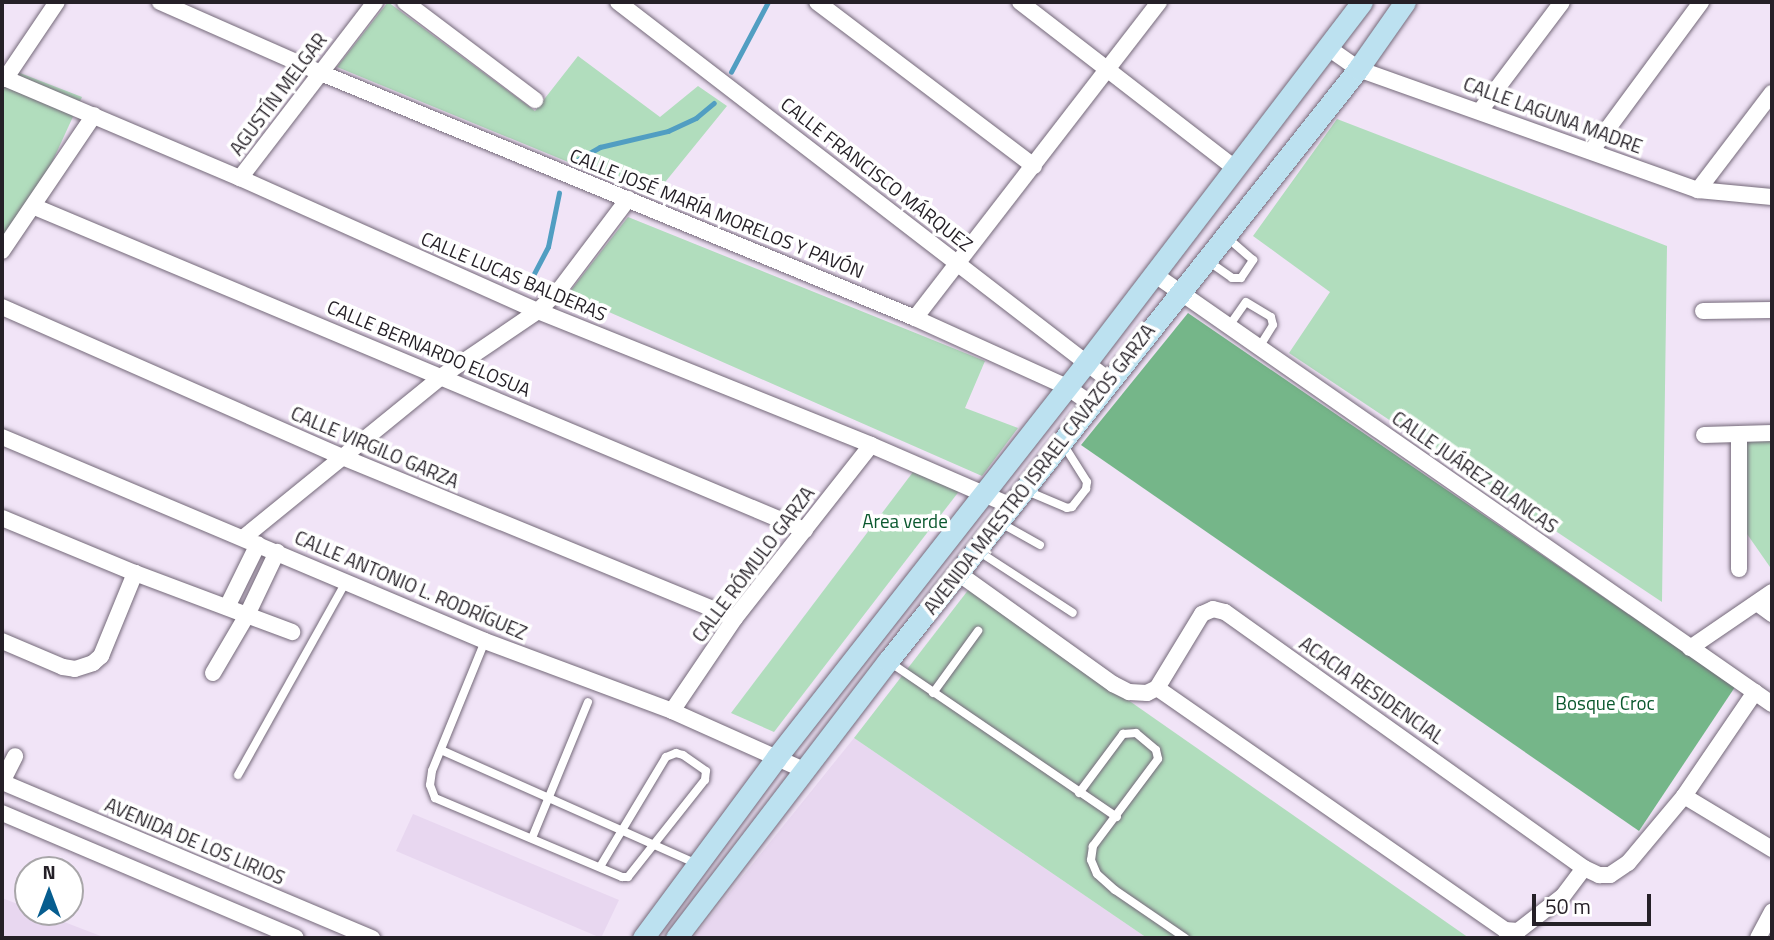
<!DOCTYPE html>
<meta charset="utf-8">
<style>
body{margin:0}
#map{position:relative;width:1774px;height:940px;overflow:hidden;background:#f1e4f7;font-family:"Titillium Web",sans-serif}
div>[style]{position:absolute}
.built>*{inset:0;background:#e8d7f0}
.green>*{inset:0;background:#b1ddbd}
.forest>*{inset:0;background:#75b689}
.stream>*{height:4.5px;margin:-2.25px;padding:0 2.25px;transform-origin:2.25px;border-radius:2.25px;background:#519ec2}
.roads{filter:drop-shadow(0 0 2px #746979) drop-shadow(0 0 2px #746979)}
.service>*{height:8px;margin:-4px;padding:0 4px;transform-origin:4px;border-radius:4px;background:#fff}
.minor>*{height:16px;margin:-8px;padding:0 8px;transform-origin:8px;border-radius:8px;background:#fff}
.secondary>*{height:21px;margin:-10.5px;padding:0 10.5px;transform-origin:10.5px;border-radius:10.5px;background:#bce1f0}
span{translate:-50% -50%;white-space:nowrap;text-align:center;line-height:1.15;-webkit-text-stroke:7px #fff;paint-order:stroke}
.street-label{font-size:19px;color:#252027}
.park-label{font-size:19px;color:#0a582e}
.frame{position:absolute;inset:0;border:4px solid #252027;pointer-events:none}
.north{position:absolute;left:14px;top:856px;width:70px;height:70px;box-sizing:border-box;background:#fff;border:2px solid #a8a6a9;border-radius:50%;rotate:0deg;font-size:19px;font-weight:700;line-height:28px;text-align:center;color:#252027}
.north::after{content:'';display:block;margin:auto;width:24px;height:32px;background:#065d8f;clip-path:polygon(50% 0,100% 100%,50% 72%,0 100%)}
.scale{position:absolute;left:1532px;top:894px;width:119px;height:32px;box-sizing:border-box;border:4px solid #252027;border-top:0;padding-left:9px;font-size:21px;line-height:24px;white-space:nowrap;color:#252027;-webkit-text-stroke:5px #fff;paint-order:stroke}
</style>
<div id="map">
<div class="built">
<i style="clip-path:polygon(854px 738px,1147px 938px,693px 938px)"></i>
<i style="clip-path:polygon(413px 814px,619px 900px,601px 938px,396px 851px)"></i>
<i style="clip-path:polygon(2px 898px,28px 908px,28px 912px,38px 912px,106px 938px,2px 938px)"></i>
</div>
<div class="green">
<i style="clip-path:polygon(388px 2px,535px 111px,578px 56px,660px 117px,698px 86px,727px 106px,653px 197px,337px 67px)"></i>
<i style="clip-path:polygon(2px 66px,82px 97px,32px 206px,2px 248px)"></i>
<i style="clip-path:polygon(1337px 119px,1667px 246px,1662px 602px,1289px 353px,1330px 292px,1253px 236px)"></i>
<i style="clip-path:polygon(628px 217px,985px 361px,965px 408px,1018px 428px,982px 476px,568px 294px)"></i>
<i style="clip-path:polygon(1772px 440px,1772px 565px,1770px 567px,1747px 534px,1746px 441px)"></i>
<i style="clip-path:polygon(913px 472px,960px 490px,774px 732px,731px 713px)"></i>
<i style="clip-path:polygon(969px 589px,1469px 938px,1147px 938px,854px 738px)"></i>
</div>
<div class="forest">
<i style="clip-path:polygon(1188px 313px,1735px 687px,1639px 831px,1081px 445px)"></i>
</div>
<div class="stream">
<i style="left:731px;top:72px;width:79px;rotate:-62.1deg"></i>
<i style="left:574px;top:162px;width:30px;rotate:-30deg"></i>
<i style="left:600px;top:147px;width:70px;rotate:-13.2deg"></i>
<i style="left:668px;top:131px;width:31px;rotate:-25deg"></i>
<i style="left:696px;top:118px;width:23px;rotate:-40deg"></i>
<i style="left:526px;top:289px;width:47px;rotate:-62.4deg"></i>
<i style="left:548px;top:247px;width:55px;rotate:-78.5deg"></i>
</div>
<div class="roads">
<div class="service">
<i style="left:1208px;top:261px;width:29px;rotate:35deg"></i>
<i style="left:1232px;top:278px;width:9px"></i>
<i style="left:1241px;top:278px;width:22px;rotate:-56deg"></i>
<i style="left:1253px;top:260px;width:35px;rotate:-139deg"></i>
<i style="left:1229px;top:326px;width:29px;rotate:-55deg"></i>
<i style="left:1246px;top:302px;width:29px;rotate:31deg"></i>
<i style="left:1271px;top:317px;width:8px;rotate:76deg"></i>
<i style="left:1273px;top:325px;width:26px;rotate:122deg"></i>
<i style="left:1027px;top:491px;width:43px;rotate:23deg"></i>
<i style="left:1067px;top:508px;width:5px;rotate:-11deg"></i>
<i style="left:1072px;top:507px;width:23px;rotate:-52deg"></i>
<i style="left:1086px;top:489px;width:7px;rotate:-82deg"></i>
<i style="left:1087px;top:482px;width:45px;rotate:-122.3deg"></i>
<i style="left:999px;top:522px;width:47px;rotate:29.3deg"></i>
<i style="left:978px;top:551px;width:113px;rotate:33.1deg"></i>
<i style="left:485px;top:641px;width:140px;rotate:112.2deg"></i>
<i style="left:432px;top:771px;width:14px;rotate:98deg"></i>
<i style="left:430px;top:785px;width:14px;rotate:69deg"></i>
<i style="left:435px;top:798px;width:203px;rotate:22.9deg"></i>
<i style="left:622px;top:877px;width:6px"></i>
<i style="left:628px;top:877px;width:124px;rotate:-51.6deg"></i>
<i style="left:705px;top:780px;width:9px;rotate:-84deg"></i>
<i style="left:706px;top:771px;width:28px;rotate:-145deg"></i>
<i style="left:683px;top:755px;width:7px;rotate:-164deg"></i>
<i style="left:676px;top:753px;width:11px;rotate:158deg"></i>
<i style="left:666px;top:757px;width:128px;rotate:121deg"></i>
<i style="left:888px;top:661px;width:277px;rotate:34.3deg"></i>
<i style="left:933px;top:693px;width:77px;rotate:-54deg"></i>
<i style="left:441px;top:750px;width:280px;rotate:24deg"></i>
<i style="left:238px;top:775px;width:221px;rotate:-60.8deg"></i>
<i style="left:1079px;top:793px;width:74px;rotate:-53.3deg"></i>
<i style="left:1123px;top:734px;width:13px;rotate:-4deg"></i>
<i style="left:1136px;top:733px;width:26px;rotate:40deg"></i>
<i style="left:1156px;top:750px;width:9px;rotate:77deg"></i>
<i style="left:1158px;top:759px;width:109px;rotate:126.8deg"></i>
<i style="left:1093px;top:846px;width:14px;rotate:98deg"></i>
<i style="left:1091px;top:860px;width:15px;rotate:67deg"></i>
<i style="left:1097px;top:874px;width:24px;rotate:42deg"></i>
<i style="left:1115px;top:890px;width:85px;rotate:34.4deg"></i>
<i style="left:532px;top:838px;width:147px;rotate:-67.6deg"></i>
</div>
<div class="minor">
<i style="left:160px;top:2px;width:176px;rotate:23.8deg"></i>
<i style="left:321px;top:73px;width:643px;rotate:22.41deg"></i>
<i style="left:915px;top:318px;width:167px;rotate:24.4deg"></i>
<i style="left:1067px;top:387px;width:29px;rotate:35deg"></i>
<i style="left:405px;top:2px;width:163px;rotate:37deg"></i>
<i style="left:618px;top:2px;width:621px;rotate:37.61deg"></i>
<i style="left:817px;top:2px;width:272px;rotate:37.1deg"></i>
<i style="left:1020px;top:2px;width:272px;rotate:37.7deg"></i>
<i style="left:1327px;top:47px;width:38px;rotate:35deg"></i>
<i style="left:1358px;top:69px;width:361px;rotate:19.6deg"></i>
<i style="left:1698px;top:190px;width:74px;rotate:5.4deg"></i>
<i style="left:2px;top:77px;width:259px;rotate:23deg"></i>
<i style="left:240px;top:178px;width:326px;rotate:24.1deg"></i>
<i style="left:538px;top:311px;width:359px;rotate:21.9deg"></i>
<i style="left:871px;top:445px;width:153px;rotate:23.5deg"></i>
<i style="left:5px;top:79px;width:93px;rotate:-56deg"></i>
<i style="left:1480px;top:111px;width:136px;rotate:-53deg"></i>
<i style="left:1592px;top:150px;width:184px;rotate:-53.6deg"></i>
<i style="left:240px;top:178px;width:222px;rotate:-52.5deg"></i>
<i style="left:1698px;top:190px;width:122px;rotate:-52.7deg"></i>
<i style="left:35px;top:207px;width:835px;rotate:22.76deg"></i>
<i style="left:2px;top:251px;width:164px;rotate:-55.9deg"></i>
<i style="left:1154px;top:274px;width:753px;rotate:34.83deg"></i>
<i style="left:2px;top:307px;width:369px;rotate:23.8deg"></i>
<i style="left:340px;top:456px;width:427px;rotate:22.3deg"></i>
<i style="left:1703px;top:311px;width:69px;rotate:-0.8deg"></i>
<i style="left:915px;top:318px;width:399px;rotate:-52.3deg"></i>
<i style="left:1704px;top:435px;width:68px;rotate:-1.7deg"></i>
<i style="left:1739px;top:436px;width:133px;rotate:90deg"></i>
<i style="left:2px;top:437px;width:524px;rotate:22.9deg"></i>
<i style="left:485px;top:641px;width:200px;rotate:20.5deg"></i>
<i style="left:672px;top:711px;width:145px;rotate:24.1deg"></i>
<i style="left:2px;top:518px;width:144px;rotate:22.5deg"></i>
<i style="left:135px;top:573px;width:168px;rotate:20.6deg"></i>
<i style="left:243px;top:538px;width:257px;rotate:-39.1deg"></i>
<i style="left:442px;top:376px;width:116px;rotate:-34.1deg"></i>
<i style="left:538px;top:311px;width:31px;rotate:-45deg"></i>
<i style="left:560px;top:289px;width:113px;rotate:-52.9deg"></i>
<i style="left:958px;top:573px;width:191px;rotate:35.6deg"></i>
<i style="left:1113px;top:684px;width:18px;rotate:27deg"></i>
<i style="left:1129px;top:692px;width:18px;rotate:3deg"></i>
<i style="left:1147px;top:693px;width:11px;rotate:-27deg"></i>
<i style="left:1157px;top:688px;width:87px;rotate:-58.7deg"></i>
<i style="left:1202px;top:614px;width:12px;rotate:-24deg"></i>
<i style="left:1213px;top:609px;width:12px;rotate:14deg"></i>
<i style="left:1225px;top:612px;width:441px;rotate:35.5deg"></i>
<i style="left:1584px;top:868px;width:17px;rotate:25deg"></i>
<i style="left:1599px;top:875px;width:11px"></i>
<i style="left:1610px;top:875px;width:22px;rotate:-34deg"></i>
<i style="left:1628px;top:863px;width:87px;rotate:-50.1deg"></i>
<i style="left:1684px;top:796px;width:126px;rotate:-55.7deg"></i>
<i style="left:1757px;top:603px;width:19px;rotate:36deg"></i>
<i style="left:227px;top:607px;width:70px;rotate:-63.8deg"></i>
<i style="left:2px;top:641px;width:66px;rotate:23.1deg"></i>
<i style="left:63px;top:667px;width:12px;rotate:9deg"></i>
<i style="left:75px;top:669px;width:19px;rotate:-18deg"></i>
<i style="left:93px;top:663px;width:11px;rotate:-41deg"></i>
<i style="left:101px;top:656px;width:90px;rotate:-67.7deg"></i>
<i style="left:1690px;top:648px;width:99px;rotate:-34.3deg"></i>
<i style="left:213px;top:673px;width:67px;rotate:-59.6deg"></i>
<i style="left:247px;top:615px;width:70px;rotate:-64.5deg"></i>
<i style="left:1157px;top:688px;width:424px;rotate:34.8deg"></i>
<i style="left:1505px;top:930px;width:13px;rotate:4deg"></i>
<i style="left:1518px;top:931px;width:57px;rotate:-37.9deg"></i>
<i style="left:1563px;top:896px;width:35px;rotate:-53deg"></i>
<i style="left:672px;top:711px;width:112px;rotate:-55.9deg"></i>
<i style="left:735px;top:618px;width:220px;rotate:-51.8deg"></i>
<i style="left:2px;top:782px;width:402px;rotate:22.9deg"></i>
<i style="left:2px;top:782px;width:29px;rotate:-63deg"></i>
<i style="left:1684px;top:796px;width:103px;rotate:31.1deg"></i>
<i style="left:2px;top:813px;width:319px;rotate:23deg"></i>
<i style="left:1758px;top:938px;width:30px;rotate:-62deg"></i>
</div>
<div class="secondary">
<i style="left:643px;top:938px;width:224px;rotate:-53.5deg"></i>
<i style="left:776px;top:758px;width:502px;rotate:-51.87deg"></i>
<i style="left:1086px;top:363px;width:454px;rotate:-52.6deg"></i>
<i style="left:676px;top:938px;width:349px;rotate:-52.6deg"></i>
<i style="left:888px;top:661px;width:756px;rotate:-51.55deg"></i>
<i style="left:1358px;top:69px;width:82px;rotate:-55deg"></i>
</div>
</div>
<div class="street-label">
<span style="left:278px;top:94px;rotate:-53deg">AGUSTÍN MELGAR</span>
<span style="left:1553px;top:115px;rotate:20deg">CALLE LAGUNA MADRE</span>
<span style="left:877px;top:174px;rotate:38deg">CALLE FRANCISCO MÁRQUEZ</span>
<span style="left:717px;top:213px;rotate:22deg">CALLE JOSÉ MARÍA MORELOS Y PAVÓN</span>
<span style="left:514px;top:276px;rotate:23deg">CALLE LUCAS BALDERAS</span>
<span style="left:429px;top:348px;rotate:23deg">CALLE BERNARDO ELOSUA</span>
<span style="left:375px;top:447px;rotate:23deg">CALLE VIRGILO GARZA</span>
<span style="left:1039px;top:469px;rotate:-52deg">AVENIDA MAESTRO ISRAEL CAVAZOS GARZA</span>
<span style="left:1475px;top:472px;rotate:35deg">CALLE JUÁREZ BLANCAS</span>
<span style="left:753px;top:564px;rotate:-53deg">CALLE RÓMULO GARZA</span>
<span style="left:411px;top:585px;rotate:23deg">CALLE ANTONIO L. RODRÍGUEZ</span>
<span style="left:1372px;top:690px;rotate:35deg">ACACIA RESIDENCIAL</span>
<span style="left:195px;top:841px;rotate:23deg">AVENIDA DE LOS LIRIOS</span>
</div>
<div class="park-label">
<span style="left:905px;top:521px">Area verde</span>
<span style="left:1605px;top:703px">Bosque Croc</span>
</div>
<div class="frame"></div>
<div class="north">N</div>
<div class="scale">50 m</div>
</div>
